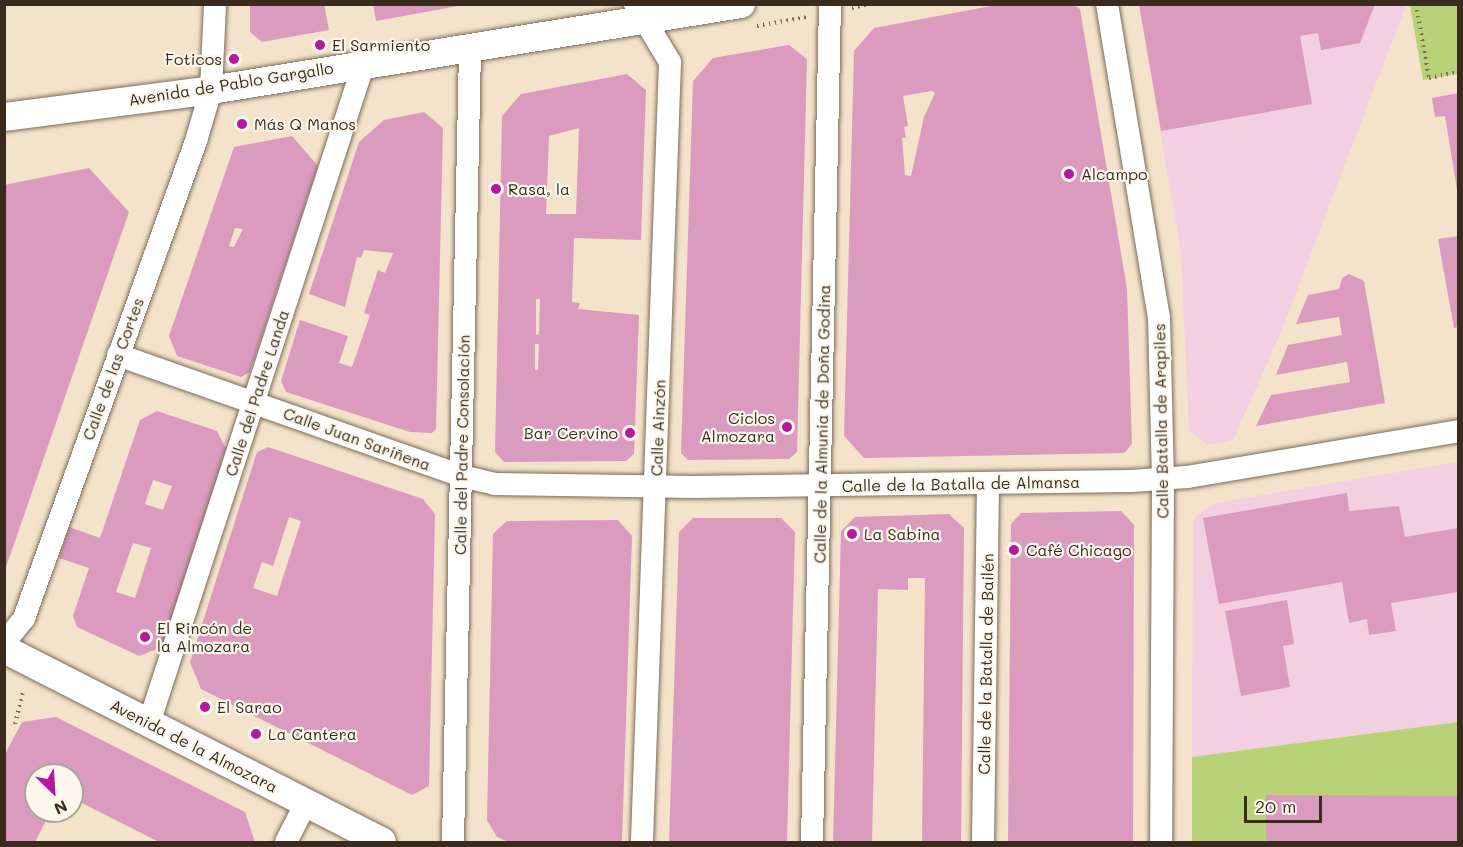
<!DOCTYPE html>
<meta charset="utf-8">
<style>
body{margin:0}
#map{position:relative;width:1463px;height:847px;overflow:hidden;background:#f4e3ca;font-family:Mali,sans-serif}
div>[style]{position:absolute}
.built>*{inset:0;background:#f2cfe1}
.green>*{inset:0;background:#b7d277}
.building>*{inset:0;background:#da9bbf}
.path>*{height:4px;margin-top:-2px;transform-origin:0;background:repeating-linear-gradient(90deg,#7c6b5a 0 1.5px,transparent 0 6px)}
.roads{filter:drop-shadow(0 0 2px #7c6b5a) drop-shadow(0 0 2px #7c6b5a)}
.minor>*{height:22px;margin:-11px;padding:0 11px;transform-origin:11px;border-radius:11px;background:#fff}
.tertiary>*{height:28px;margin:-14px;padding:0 14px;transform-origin:14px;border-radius:14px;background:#fff}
.dots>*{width:16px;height:16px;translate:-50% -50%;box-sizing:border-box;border:3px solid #fbf7ec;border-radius:50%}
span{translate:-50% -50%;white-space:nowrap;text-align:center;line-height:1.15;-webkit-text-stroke:4.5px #fbf7ec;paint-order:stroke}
.poi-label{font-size:16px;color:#3b2a1e}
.left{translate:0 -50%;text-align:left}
.right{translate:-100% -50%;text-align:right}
.street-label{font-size:16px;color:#3b2a1e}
.frame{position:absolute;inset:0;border:6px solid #3b2a1e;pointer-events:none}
.north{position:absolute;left:24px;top:763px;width:60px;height:60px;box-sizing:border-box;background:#fbf7ec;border:2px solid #aea59a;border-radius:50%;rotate:155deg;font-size:16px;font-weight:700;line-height:24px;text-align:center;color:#3b2a1e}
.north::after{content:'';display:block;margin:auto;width:21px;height:27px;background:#b5179e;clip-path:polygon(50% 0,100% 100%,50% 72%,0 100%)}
.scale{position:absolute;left:1244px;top:796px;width:78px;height:27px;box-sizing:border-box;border:3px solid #3b2a1e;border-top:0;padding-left:8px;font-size:18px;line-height:21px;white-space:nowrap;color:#3b2a1e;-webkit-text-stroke:4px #fbf7ec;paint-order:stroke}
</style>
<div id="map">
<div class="built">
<i style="clip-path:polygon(1139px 5px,1406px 5px,1281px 332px,1233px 440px,1208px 445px,1189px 430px,1181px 253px)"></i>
<i style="clip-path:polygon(1458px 462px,1458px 722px,1192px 757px,1193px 523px,1197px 515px,1215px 503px)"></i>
</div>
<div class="green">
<i style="clip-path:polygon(1410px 5px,1458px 5px,1458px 74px,1423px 80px)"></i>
<i style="clip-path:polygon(1458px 722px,1458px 842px,1192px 842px,1192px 757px)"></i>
</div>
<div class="building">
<i style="clip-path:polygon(250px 4px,324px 4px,329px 30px,262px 42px,250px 32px)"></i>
<i style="clip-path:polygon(373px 4px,458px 4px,458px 6px,376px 21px)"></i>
<i style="clip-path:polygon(evenodd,1002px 4px,1072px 4px,1080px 9px,1127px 289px,1132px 444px,1124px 453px,864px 458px,844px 436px,854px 51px,874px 28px,1002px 4px,932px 91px,935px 93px,924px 117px,911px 176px,905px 175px,902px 138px,906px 138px,904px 127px,908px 126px,903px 96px,932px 91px)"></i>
<i style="clip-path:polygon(1139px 4px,1375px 4px,1360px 43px,1321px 50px,1318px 33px,1300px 36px,1312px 104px,1161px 131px)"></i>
<i style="clip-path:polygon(789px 45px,807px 59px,797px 452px,789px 459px,688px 460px,681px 453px,693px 81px,713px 58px)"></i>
<i style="clip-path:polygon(evenodd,627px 74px,646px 90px,641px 240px,574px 238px,572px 302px,580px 303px,578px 309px,639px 315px,634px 454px,626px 461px,504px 462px,495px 452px,502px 116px,521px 94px,627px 74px,579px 128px,576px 214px,546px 214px,549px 136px,579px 128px,627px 74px,536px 299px,540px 299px,539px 334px,536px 335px,536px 299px,627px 74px,535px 344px,539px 344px,538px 370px,535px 370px,535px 344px)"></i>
<i style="clip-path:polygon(1458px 93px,1458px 190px,1457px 190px,1445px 116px,1435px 117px,1432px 98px)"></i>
<i style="clip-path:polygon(424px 112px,443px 128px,436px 429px,432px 433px,410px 432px,286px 392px,281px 381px,300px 320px,348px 336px,339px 363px,352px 367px,370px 315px,364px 313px,378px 270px,385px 273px,393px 253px,364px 250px,361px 258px,357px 257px,345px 307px,309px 294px,359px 142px,384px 120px)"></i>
<i style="clip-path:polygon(evenodd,292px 136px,318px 166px,250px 372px,241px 377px,177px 356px,169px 336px,234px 147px,292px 136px,235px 228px,243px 229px,234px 247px,229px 246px,235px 228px)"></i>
<i style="clip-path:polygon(89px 168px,129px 212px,4px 573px,4px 185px)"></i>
<i style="clip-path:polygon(1458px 236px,1458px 327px,1454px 328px,1438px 239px)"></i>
<i style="clip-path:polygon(1349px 274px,1364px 281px,1385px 403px,1256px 426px,1271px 395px,1350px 382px,1347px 362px,1276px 375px,1288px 345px,1342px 335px,1339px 317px,1296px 324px,1308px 295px,1339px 289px,1342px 278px)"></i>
<i style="clip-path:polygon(evenodd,157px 411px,217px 431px,226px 449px,162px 647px,139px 656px,77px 627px,73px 616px,89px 568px,59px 558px,69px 527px,100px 538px,140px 420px,157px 411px,153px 480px,172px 486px,163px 510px,145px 504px,153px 480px,157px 411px,133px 543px,151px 548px,135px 598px,116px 592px,133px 543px)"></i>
<i style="clip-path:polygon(evenodd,268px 447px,423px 499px,435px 514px,429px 786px,412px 795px,201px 689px,190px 662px,257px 452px,268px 447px,289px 517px,301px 521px,277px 596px,253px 588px,262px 562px,273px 566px,289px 517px)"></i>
<i style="clip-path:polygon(1347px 493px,1349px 511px,1399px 506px,1405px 537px,1458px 528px,1458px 592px,1391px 603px,1396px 631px,1369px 635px,1367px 619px,1349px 623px,1342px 582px,1219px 604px,1203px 518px)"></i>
<i style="clip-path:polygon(1121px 511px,1134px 525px,1133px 842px,1008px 842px,1011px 524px,1021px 513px)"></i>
<i style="clip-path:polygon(949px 514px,964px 528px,961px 842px,922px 842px,925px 578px,908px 578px,908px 590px,878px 589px,872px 842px,833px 842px,841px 531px,855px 517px)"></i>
<i style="clip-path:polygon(693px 518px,781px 518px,795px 532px,787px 842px,669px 842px,679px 532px)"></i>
<i style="clip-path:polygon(618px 520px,632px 536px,622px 842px,508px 842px,497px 837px,487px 820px,493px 534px,507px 521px)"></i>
<i style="clip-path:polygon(1287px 600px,1294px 644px,1283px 646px,1290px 687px,1241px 696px,1225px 611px)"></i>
<i style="clip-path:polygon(56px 717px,245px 812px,255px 842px,159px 842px,72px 798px,72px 775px,36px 775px,36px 811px,51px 811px,35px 842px,4px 842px,4px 756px,22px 722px)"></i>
<i style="clip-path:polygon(1266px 795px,1458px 796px,1458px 842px,1266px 842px)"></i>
</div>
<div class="path">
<i style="left:1416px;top:4px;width:75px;rotate:80deg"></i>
<i style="left:1429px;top:78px;width:30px;rotate:-12deg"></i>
<i style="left:852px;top:8px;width:17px;rotate:-13deg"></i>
<i style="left:757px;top:26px;width:50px;rotate:-10.4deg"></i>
<i style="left:15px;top:724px;width:32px;rotate:-76deg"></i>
</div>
<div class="roads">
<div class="minor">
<i style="left:635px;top:4px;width:68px;rotate:58.9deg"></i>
<i style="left:670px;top:62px;width:781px;rotate:92.06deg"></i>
<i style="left:1107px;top:4px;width:317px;rotate:80.6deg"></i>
<i style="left:1159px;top:317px;width:162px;rotate:88.6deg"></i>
<i style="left:1163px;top:479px;width:363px;rotate:90.3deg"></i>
<i style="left:118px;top:355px;width:364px;rotate:19.4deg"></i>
<i style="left:461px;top:476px;width:35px;rotate:13deg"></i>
<i style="left:495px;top:484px;width:198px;rotate:0.9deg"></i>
<i style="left:693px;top:487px;width:438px;rotate:-0.8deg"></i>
<i style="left:1131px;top:481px;width:56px;rotate:-4.1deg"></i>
<i style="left:1187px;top:477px;width:275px;rotate:-9.6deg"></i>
<i style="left:4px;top:643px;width:32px;rotate:-51deg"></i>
<i style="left:24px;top:618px;width:507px;rotate:-70.17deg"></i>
<i style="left:196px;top:141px;width:53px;rotate:-73.6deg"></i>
<i style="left:211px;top:90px;width:86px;rotate:-87.3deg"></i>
<i style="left:149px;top:723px;width:694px;rotate:-71.96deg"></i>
<i style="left:286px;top:842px;width:44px;rotate:-62.9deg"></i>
<i style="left:453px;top:842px;width:794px;rotate:-88.77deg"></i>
<i style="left:812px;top:842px;width:838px;rotate:-88.77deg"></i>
<i style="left:983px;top:842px;width:357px;rotate:-89.2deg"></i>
</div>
<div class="tertiary">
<i style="left:4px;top:117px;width:209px;rotate:-7.4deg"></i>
<i style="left:211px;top:90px;width:537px;rotate:-9.22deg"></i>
<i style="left:4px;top:649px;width:424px;rotate:27deg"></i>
</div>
</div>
<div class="dots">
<i style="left:320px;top:45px;background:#b5179e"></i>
<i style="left:234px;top:59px;background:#b5179e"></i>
<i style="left:242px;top:124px;background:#b5179e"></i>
<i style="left:1069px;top:174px;background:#b5179e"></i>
<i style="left:496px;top:189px;background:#b5179e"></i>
<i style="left:787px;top:427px;background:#b5179e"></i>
<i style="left:630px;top:433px;background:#b5179e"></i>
<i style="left:852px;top:534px;background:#b5179e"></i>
<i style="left:1014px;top:550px;background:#b5179e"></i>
<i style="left:145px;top:637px;background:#b5179e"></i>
<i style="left:205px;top:707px;background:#b5179e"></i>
<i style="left:256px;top:734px;background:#b5179e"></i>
</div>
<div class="poi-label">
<span class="left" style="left:332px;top:45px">El Sarmiento</span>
<span class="right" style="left:222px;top:59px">Foticos</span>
<span class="left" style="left:254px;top:124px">Más Q Manos</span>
<span class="left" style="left:1081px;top:174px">Alcampo</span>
<span class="left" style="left:508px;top:189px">Rasa, la</span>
<span class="right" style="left:775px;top:427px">Ciclos<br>Almozara</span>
<span class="right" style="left:618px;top:433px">Bar Cervino</span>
<span class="left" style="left:864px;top:534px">La Sabina</span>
<span class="left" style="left:1026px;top:550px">Café Chicago</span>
<span class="left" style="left:157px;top:637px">El Rincón de<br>la Almozara</span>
<span class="left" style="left:217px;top:707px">El Sarao</span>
<span class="left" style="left:268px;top:734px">La Cantera</span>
</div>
<div class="street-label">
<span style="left:231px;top:84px;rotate:-9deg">Avenida de Pablo Gargallo</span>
<span style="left:113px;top:369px;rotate:-70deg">Calle de las Cortes</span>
<span style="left:257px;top:393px;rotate:-72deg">Calle del Padre Landa</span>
<span style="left:1161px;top:421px;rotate:-91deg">Calle Batalla de Arapiles</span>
<span style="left:822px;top:424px;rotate:-89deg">Calle de la Almunia de Doña Godina</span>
<span style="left:658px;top:428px;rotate:-88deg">Calle Ainzón</span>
<span style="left:357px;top:439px;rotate:20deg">Calle Juan Sariñena</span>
<span style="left:462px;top:445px;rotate:-89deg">Calle del Padre Consolación</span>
<span style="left:961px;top:484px;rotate:-1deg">Calle de la Batalla de Almansa</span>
<span style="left:986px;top:664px;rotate:-89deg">Calle de la Batalla de Bailén</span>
<span style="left:194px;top:746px;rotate:27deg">Avenida de la Almozara</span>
</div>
<div class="frame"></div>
<div class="north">N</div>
<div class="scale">20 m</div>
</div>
